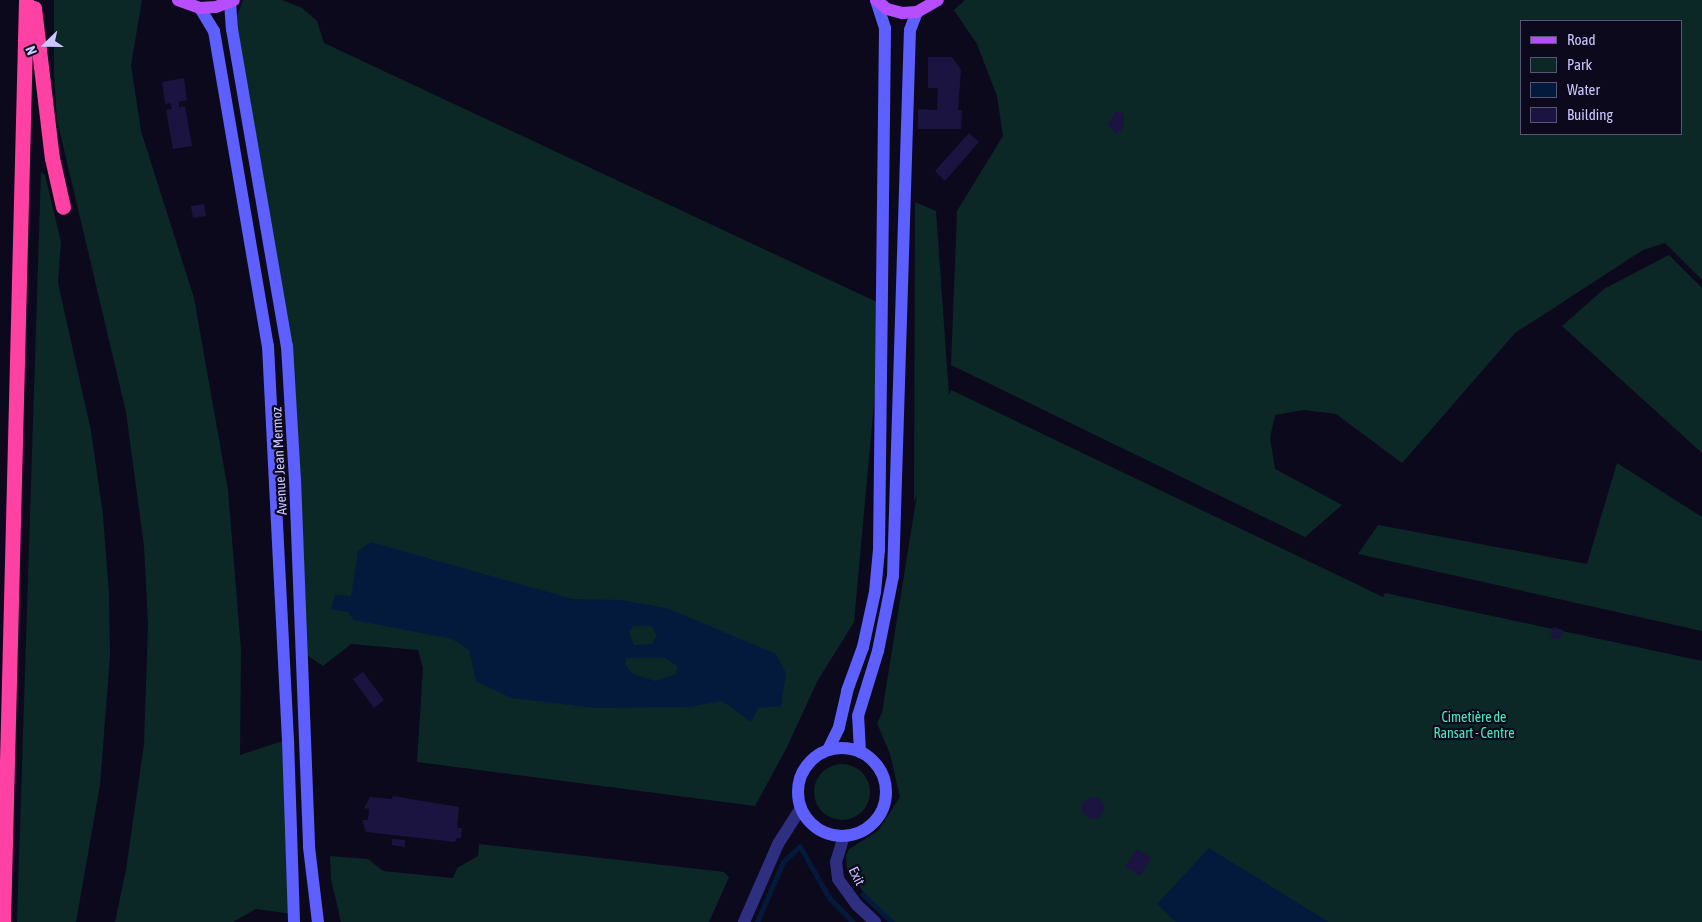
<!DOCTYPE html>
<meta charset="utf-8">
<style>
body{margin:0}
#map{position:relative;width:1702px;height:922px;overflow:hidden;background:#0c091d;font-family:"Asap Condensed",sans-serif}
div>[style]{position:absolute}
.green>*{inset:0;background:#0c2826}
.round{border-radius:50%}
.water>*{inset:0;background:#041a3c}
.stream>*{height:4.5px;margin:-2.25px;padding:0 2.25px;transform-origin:2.25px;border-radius:2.25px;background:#041a3c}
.building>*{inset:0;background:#1b1440}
.street>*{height:12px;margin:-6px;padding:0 6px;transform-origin:6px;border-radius:6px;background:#2f2f82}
.secondary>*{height:12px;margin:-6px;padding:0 6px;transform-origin:6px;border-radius:6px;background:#5d5fff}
.secondary>.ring{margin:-6px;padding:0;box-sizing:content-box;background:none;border:12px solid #5d5fff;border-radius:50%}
.primary>*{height:12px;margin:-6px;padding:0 6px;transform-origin:6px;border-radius:6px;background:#b64dff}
.highway>*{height:15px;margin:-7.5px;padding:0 7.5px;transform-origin:7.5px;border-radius:7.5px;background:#ff41a3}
span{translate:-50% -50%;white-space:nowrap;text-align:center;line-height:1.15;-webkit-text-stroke:4.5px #0c091d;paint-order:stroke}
.street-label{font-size:14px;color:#cac6ff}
.park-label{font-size:14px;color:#46ebbc}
.legend{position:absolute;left:1520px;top:20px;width:162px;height:115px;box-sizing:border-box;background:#0c091d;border:1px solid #585577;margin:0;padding:6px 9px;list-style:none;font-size:15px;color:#cac6ff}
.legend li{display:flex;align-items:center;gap:10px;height:25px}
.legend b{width:25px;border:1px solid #585577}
.north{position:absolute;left:20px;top:20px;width:50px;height:50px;-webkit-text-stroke:4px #0c091d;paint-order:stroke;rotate:248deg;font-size:14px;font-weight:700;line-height:20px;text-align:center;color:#cac6ff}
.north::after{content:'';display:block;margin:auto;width:18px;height:22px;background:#cac6ff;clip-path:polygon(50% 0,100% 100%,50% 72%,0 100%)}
</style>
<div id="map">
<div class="green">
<i style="clip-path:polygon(54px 0,142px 0,131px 65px,141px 131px,194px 298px,228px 490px,241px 650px,240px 755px,286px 740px,293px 914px,256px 909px,233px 922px,115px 922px,126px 870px,144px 744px,148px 624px,144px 546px,126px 412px,57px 120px,54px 75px)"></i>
<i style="clip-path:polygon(243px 0,282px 0,302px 8px,317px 21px,324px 43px,883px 305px,854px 622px,818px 680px,786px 749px,755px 806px,417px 762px,423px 668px,418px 650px,351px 644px,323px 666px,302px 652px,287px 346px,232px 29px)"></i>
<i style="clip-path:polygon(evenodd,965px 0,1702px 0,1702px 280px,1665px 243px,1643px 250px,1515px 333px,1402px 463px,1336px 414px,1304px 410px,1275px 415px,1270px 438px,1275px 469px,1342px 505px,1305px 537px,951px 365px,957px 211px,1003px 136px,997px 96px,977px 44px,954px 10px,965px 0,1521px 21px,1681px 21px,1681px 134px,1521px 134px,1521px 21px)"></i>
<i style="clip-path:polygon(41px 172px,45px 175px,61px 242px,58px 283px,91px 431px,103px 515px,109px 595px,110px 655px,100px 785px,76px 922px,17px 922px)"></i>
<i style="clip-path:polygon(915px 202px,936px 211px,949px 395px,951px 390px,1383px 597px,1385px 593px,1702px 661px,1702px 922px,893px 922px,870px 901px,847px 870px,846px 855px,849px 849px,878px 831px,900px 797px,890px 754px,877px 723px,882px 713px,917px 494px,914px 502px)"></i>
<i style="clip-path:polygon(1669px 255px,1702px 288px,1702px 453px,1562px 326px,1604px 289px)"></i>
<i style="clip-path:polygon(1617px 463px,1702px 517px,1702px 631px,1358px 554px,1378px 525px,1587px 564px)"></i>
<i class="round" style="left:814px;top:764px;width:56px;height:56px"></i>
<i style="clip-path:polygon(479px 844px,724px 872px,729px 877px,709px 922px,341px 922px,331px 879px,330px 856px,368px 859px,383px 871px,453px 878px,457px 868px,478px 856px)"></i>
</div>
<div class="water">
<i style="clip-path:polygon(evenodd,371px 542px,573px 599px,621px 600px,667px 608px,776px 654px,786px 673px,781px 706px,758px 708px,751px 722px,722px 701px,688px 707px,595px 708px,511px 698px,476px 681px,469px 650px,452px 639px,354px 620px,348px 612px,331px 609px,335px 594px,351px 596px,358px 551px,371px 542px,633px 626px,651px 626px,657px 635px,652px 644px,634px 645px,629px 632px,633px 626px,371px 542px,627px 658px,665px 658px,677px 666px,676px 674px,655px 681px,633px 674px,625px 664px,627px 658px)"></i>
<i style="clip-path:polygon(1209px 848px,1327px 921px,1329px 922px,1176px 922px,1157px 904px)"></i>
</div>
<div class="stream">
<i style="left:863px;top:894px;width:40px;rotate:44deg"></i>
<i style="left:757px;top:922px;width:65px;rotate:-66.6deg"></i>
<i style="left:783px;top:862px;width:23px;rotate:-43deg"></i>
<i style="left:800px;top:846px;width:59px;rotate:60.4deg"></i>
<i style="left:829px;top:897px;width:35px;rotate:46deg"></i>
</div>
<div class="building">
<i style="clip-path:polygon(928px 57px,952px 57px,961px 70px,958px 110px,962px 110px,961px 129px,918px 129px,918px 109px,937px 110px,938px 88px,928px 88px)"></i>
<i style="clip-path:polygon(184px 78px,187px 100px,179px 102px,179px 107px,185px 106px,192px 146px,173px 149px,166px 110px,172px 109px,170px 103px,165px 104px,162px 82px)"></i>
<i style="clip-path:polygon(1116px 111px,1124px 114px,1124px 123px,1122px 131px,1115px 133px,1108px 124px)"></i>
<i style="clip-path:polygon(969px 133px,979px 142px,945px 181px,935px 171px)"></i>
<i style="clip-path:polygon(204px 204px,206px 216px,193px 218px,191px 206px)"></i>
<i style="clip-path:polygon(1553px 627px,1563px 630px,1560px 640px,1551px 638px)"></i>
<i style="clip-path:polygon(363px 672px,384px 700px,374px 708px,353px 679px)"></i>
<i style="clip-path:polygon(393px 796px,459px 807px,457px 828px,462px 828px,461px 838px,457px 838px,455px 842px,366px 832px,362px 820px,368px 820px,369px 809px,364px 808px,370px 797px,392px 799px)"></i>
<i class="round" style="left:1082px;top:797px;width:22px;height:22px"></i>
<i style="clip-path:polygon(392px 839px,405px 840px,405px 847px,392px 845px)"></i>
<i style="clip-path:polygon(1137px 849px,1151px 858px,1140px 876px,1125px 867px)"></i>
</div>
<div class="street">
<i style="left:844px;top:836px;width:27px;rotate:107deg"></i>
<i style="left:836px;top:862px;width:17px;rotate:83deg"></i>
<i style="left:838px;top:879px;width:32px;rotate:54deg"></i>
<i style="left:857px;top:905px;width:25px;rotate:43deg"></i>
<i style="left:744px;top:922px;width:85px;rotate:-66.4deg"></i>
<i style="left:778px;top:844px;width:43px;rotate:-57.4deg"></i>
</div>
<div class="secondary">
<i style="left:230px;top:2px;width:27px;rotate:86deg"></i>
<i style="left:232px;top:29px;width:322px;rotate:80.2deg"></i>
<i style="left:287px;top:346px;width:133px;rotate:86.6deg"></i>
<i style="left:295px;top:479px;width:368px;rotate:87.8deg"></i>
<i style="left:309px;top:847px;width:76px;rotate:83.2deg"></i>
<i style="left:200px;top:8px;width:27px;rotate:59deg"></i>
<i style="left:214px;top:31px;width:320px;rotate:80.3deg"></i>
<i style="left:268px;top:346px;width:395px;rotate:87.1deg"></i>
<i style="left:288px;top:740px;width:182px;rotate:88.1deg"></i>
<i class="ring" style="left:798px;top:748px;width:76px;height:76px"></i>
<i style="left:828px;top:750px;width:25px;rotate:-64deg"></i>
<i style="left:839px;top:727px;width:37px;rotate:-77deg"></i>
<i style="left:847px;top:691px;width:47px;rotate:-70deg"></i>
<i style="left:863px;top:647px;width:56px;rotate:-77.7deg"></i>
<i style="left:875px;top:592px;width:42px;rotate:-84.6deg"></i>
<i style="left:879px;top:550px;width:522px;rotate:-89.34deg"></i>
<i style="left:885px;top:28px;width:29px;rotate:-108deg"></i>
<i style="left:860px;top:752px;width:36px;rotate:-93deg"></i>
<i style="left:858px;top:716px;width:68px;rotate:-72.9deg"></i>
<i style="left:878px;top:651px;width:76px;rotate:-78.7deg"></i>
<i style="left:893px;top:576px;width:546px;rotate:-88.22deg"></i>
<i style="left:910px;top:30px;width:19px;rotate:-69deg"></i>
</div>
<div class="primary">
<i style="left:178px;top:0;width:23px;rotate:20deg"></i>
<i style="left:200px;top:8px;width:16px;rotate:-4deg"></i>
<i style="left:216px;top:7px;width:19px;rotate:-21deg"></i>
<i style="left:876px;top:0;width:14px;rotate:39deg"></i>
<i style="left:887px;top:9px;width:16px;rotate:15deg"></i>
<i style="left:902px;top:13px;width:15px;rotate:-4deg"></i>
<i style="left:917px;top:12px;width:24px;rotate:-30deg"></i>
</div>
<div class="highway">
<i style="left:34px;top:8px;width:151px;rotate:83.2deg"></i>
<i style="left:52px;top:158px;width:50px;rotate:77.3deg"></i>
<i style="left:3px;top:922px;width:922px;rotate:-88.57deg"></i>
</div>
<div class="street-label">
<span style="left:279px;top:461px;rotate:-93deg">Avenue Jean Mermoz</span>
<span style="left:857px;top:876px;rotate:63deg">Exit</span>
</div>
<div class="park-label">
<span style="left:1474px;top:725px">Cimetière de<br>Ransart - Centre</span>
</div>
<ul class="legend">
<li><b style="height:6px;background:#b64dff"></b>Road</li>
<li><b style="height:14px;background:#0c2826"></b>Park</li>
<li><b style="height:14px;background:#041a3c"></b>Water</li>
<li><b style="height:14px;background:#1b1440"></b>Building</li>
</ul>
<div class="north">N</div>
</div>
